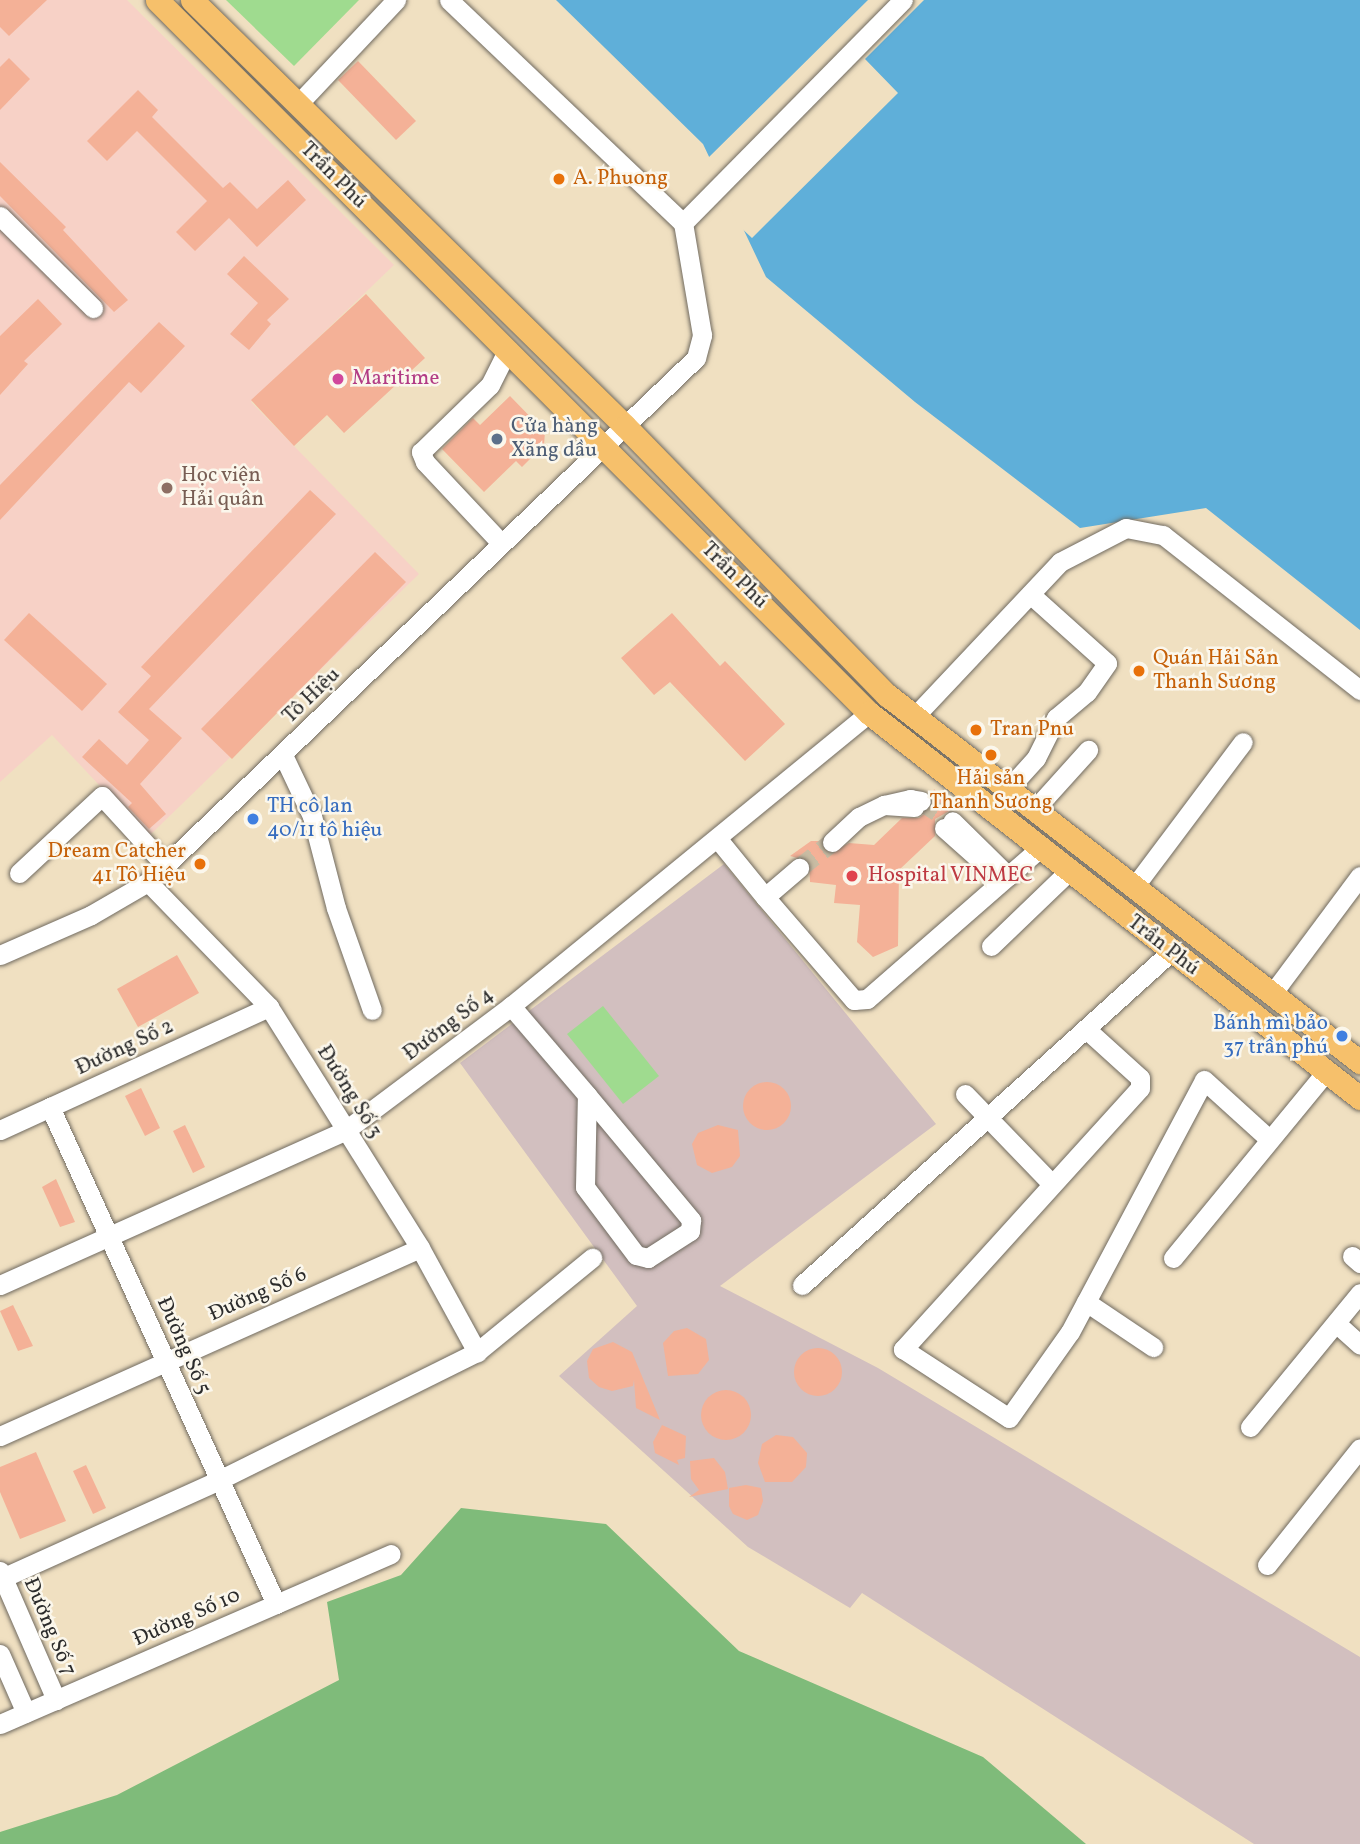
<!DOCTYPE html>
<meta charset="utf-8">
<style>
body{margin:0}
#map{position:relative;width:1360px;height:1844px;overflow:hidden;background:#f0e0c1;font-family:Vollkorn,serif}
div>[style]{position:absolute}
.built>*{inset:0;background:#f7d1c6}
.industrial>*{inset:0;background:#d2bfbf}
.green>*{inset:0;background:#9fdb8f}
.forest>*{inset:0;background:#7fbb7a}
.water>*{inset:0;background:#5fafd9}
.pier>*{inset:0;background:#f0e0c1}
.building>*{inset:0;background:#f4b197}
.round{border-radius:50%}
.minor-tunnel>*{height:19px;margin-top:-9.5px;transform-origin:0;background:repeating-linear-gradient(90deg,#c9bca3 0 19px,transparent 0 29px)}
.roads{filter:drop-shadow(0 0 2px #706a60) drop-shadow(0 0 2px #706a60)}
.minor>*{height:19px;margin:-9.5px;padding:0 9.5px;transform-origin:9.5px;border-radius:9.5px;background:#fff}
.major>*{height:23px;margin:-11.5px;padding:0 11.5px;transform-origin:11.5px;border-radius:11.5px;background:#f6c06b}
.dots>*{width:19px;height:19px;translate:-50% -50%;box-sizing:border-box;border:4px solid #fbf7ec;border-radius:50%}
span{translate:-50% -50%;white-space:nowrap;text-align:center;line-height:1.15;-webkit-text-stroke:5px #fbf7ec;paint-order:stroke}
.street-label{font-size:21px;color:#2b2b2b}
.food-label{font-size:21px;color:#c56008}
.left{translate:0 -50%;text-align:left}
.right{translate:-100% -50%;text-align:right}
.hotel-label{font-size:21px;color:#b23c85}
.service-label{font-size:21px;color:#4e5e75}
.education-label{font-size:21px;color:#785e54}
.shop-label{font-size:21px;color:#366cbe}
.health-label{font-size:21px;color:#be3a42}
</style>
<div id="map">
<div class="built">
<i style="clip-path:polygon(0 0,127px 0,394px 265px,251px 402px,419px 574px,148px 837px,52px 735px,0 782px)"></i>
</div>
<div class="industrial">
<i style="clip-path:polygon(724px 864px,936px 1124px,720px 1286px,878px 1368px,1360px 1657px,1360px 1844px,1254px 1844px,862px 1593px,850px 1608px,748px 1547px,559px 1376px,637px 1306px,460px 1063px)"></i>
</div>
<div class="green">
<i style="clip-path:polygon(226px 0,359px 0,294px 66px)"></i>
<i style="clip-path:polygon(603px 1006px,659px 1076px,623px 1104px,567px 1034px)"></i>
</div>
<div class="forest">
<i style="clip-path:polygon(461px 1508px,606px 1524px,739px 1651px,983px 1757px,1086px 1844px,0 1844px,0 1832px,117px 1795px,339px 1680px,327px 1602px,401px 1575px)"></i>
</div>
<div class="water">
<i style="clip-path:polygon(556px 0,1360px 0,1360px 630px,1206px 508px,1080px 528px,915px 402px,766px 277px,703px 144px)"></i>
</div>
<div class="pier">
<i style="clip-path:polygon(868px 0,924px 0,865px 59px,898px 93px,752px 238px,738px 225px,707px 159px)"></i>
</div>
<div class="building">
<i style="clip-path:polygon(0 0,47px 0,9px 36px,0 27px)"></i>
<i style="clip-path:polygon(9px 58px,30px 79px,0 110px,0 67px)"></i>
<i style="clip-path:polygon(358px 61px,416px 121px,396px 140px,338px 80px)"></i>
<i style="clip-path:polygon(138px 90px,158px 110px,152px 117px,223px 188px,230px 182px,257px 209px,288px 180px,306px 200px,257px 247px,229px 218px,195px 251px,176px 232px,207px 201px,137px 131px,107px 161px,87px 141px)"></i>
<i style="clip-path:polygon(0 162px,66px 227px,63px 230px,128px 300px,114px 312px,0 196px)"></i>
<i style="clip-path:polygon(244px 256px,289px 299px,267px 320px,271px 324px,249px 350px,230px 334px,258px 303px,227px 274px)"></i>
<i style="clip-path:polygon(366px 294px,425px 358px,344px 433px,327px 415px,294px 446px,251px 400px)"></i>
<i style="clip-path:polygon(38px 299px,62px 324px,24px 361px,28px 364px,0 395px,0 336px)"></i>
<i style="clip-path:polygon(159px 322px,185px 346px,141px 393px,129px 382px,0 520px,0 485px)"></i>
<i style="clip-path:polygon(510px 396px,545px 432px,544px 445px,522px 467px,516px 461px,484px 492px,442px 449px,473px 418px,480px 425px)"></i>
<i style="clip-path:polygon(310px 490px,336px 514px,149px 709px,182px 738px,140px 784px,166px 814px,149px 829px,128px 807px,132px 803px,82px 757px,99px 739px,127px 765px,149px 740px,118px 712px,151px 676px,141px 667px)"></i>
<i style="clip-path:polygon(375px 552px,406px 582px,232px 759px,201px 729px)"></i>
<i style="clip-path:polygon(29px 613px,107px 684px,82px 711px,4px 640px)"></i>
<i style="clip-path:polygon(672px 613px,720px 666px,725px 661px,785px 724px,745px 761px,670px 682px,654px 695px,621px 658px)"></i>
<i style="clip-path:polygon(934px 789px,953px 809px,935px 819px,935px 836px,899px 870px,898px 946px,873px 957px,857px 942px,860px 905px,834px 903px,836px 885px,810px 882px,809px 861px,790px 856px,811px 841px,820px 841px,829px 854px,849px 843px,874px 845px,902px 818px,919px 818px,930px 809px)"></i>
<i style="clip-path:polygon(177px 955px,199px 993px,138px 1027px,117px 989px)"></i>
<i class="round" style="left:743px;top:1082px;width:48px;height:48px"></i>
<i style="clip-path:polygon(141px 1088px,160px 1128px,145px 1136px,125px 1096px)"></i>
<i style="clip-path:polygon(185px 1125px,205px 1167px,193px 1173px,173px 1131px)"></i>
<i style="clip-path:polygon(718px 1125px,738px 1130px,740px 1156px,732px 1167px,712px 1173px,697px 1165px,692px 1144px,698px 1133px)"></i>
<i style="clip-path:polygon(56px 1179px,75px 1222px,60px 1227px,42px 1187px)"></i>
<i style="clip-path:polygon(13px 1305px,33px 1346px,18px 1351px,0 1311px)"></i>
<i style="clip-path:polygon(687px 1328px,706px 1339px,709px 1360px,698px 1374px,668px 1376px,663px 1343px,674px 1331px)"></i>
<i style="clip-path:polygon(613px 1342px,632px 1352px,660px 1420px,636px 1408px,634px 1380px,633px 1386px,612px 1391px,599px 1387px,589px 1378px,587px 1361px,593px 1349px)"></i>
<i class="round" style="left:794px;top:1348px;width:48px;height:48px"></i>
<i class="round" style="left:701px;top:1390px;width:50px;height:50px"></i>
<i style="clip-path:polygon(662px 1425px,686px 1436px,685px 1458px,677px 1460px,679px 1465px,655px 1453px,653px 1442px)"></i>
<i style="clip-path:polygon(776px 1435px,793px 1437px,807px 1453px,806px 1467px,792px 1482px,765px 1482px,758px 1463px,762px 1444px)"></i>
<i style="clip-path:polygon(36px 1452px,66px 1521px,20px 1539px,0 1492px,0 1467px)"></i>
<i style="clip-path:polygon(714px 1458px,725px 1472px,728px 1489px,689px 1497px,699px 1490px,691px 1479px,690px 1461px)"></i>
<i style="clip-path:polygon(86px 1465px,106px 1508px,93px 1514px,73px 1471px)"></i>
<i style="clip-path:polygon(746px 1485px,761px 1488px,763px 1501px,758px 1515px,747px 1520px,733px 1514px,729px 1506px,729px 1488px)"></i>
</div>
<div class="minor-tunnel">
<i style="left:921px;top:801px;width:37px;rotate:33deg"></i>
<i style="left:799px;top:868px;width:42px;rotate:-38.2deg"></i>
</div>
<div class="roads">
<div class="minor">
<i style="left:298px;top:104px;width:143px;rotate:-46.7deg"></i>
<i style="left:0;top:216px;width:131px;rotate:44.7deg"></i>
<i style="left:683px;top:223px;width:313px;rotate:-45.4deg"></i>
<i style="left:501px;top:543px;width:111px;rotate:-133.2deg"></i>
<i style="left:425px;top:462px;width:11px;rotate:-112deg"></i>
<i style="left:421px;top:452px;width:96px;rotate:-44.2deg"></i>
<i style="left:490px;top:385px;width:40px;rotate:-63.4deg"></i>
<i style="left:914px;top:717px;width:213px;rotate:-46.7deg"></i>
<i style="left:1060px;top:562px;width:74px;rotate:-27.3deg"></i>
<i style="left:1126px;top:528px;width:38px;rotate:11deg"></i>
<i style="left:1163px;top:535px;width:251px;rotate:38.2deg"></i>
<i style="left:283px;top:755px;width:68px;rotate:64.6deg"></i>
<i style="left:312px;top:816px;width:95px;rotate:75.4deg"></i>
<i style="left:336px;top:908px;width:108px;rotate:70.6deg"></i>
<i style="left:1008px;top:789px;width:42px;rotate:-47.9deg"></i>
<i style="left:1036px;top:758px;width:45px;rotate:-63.4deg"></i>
<i style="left:1056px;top:718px;width:40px;rotate:-40deg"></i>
<i style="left:1087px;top:692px;width:35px;rotate:-55deg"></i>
<i style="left:1107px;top:663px;width:103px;rotate:-138.1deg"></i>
<i style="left:914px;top:807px;width:30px;rotate:-176deg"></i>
<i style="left:884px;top:805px;width:27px;rotate:-13deg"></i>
<i style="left:910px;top:799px;width:11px;rotate:10deg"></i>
<i style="left:1034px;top:810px;width:81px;rotate:-48deg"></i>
<i style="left:944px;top:828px;width:50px;rotate:41.7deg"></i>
<i style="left:981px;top:861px;width:31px;rotate:29deg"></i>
<i style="left:1008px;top:876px;width:78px;rotate:-135.5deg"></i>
<i style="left:717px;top:838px;width:76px;rotate:50.9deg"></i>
<i style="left:765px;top:897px;width:45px;rotate:-40.5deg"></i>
<i style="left:832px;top:842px;width:37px;rotate:-43deg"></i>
<i style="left:859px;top:817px;width:28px;rotate:-26deg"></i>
<i style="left:19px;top:873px;width:113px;rotate:-42.9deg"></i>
<i style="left:102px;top:796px;width:95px;rotate:47.6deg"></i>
<i style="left:148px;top:882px;width:174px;rotate:45.9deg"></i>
<i style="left:269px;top:1007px;width:284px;rotate:57.9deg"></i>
<i style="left:420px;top:1248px;width:119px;rotate:61.3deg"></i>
<i style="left:1134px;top:887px;width:181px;rotate:-53.1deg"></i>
<i style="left:765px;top:897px;width:136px;rotate:49.2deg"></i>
<i style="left:854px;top:1000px;width:13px;rotate:-4deg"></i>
<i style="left:867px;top:999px;width:228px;rotate:-41.1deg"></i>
<i style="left:991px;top:946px;width:107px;rotate:-43.9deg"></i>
<i style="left:0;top:955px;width:99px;rotate:-23.7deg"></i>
<i style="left:91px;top:915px;width:66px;rotate:-30.1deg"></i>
<i style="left:148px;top:882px;width:758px;rotate:-43.72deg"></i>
<i style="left:696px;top:358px;width:24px;rotate:-75deg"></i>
<i style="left:702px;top:335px;width:114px;rotate:-99.6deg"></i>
<i style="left:683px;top:223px;width:323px;rotate:-136.4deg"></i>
<i style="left:1272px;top:994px;width:147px;rotate:-53.3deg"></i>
<i style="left:511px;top:1006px;width:117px;rotate:49.5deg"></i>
<i style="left:587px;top:1095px;width:163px;rotate:50.2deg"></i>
<i style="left:691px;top:1220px;width:11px;rotate:95deg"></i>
<i style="left:690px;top:1231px;width:50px;rotate:147.3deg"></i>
<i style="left:648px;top:1258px;width:12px;rotate:-166deg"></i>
<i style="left:636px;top:1255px;width:85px;rotate:-126.9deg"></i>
<i style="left:585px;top:1187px;width:92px;rotate:-88.8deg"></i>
<i style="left:1086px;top:1029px;width:73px;rotate:42.2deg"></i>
<i style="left:1140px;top:1078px;width:10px;rotate:90deg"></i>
<i style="left:1140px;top:1088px;width:353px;rotate:132.2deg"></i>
<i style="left:903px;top:1349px;width:126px;rotate:33.1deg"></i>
<i style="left:1009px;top:1418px;width:105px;rotate:-54.7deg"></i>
<i style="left:1070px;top:1332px;width:285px;rotate:-62deg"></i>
<i style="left:1204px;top:1080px;width:88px;rotate:42.2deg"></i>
<i style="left:965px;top:1094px;width:125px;rotate:46deg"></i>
<i style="left:50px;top:1107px;width:546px;rotate:65.55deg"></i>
<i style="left:0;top:1130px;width:296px;rotate:-24.6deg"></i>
<i style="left:1352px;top:1256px;width:11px;rotate:41deg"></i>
<i style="left:1173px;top:1258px;width:241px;rotate:-50.6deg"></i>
<i style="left:0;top:1285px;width:379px;rotate:-24.1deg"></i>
<i style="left:346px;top:1130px;width:206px;rotate:-36.9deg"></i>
<i style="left:511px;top:1006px;width:463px;rotate:-39.3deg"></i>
<i style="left:802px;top:1285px;width:496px;rotate:-42.1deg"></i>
<i style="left:1086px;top:1302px;width:81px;rotate:33.9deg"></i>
<i style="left:1337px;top:1324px;width:31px;rotate:42deg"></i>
<i style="left:1250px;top:1427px;width:173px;rotate:-50.6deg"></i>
<i style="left:0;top:1436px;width:460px;rotate:-24.1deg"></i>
<i style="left:1267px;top:1565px;width:149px;rotate:-51.5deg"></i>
<i style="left:0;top:1571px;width:141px;rotate:66.5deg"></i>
<i style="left:0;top:1579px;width:240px;rotate:-24.3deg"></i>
<i style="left:219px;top:1480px;width:288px;rotate:-26.4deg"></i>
<i style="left:477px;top:1352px;width:149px;rotate:-39.3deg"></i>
<i style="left:0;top:1654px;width:64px;rotate:66.2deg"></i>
<i style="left:0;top:1724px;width:426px;rotate:-23.5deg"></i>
</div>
<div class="major">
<i style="left:157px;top:0;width:1008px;rotate:45.04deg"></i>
<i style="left:869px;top:713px;width:624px;rotate:38.1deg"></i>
<i style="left:192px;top:0;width:607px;rotate:44.53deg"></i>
<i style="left:625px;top:426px;width:376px;rotate:45.8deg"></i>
<i style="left:887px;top:695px;width:599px;rotate:37.81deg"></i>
</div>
</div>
<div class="dots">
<i style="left:559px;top:179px;background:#e8710a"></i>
<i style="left:338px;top:379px;background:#d1479c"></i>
<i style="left:497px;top:439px;background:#5c6f8a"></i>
<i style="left:167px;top:488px;background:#8d6e63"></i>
<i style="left:1139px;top:671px;background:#e8710a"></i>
<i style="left:976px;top:730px;background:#e8710a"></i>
<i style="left:991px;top:755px;background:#e8710a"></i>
<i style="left:253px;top:819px;background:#3f7fe0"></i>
<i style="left:200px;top:864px;background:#e8710a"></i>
<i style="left:852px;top:876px;background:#e0444e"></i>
<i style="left:1342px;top:1036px;background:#3f7fe0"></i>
</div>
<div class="street-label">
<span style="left:333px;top:176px;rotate:45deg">Trần Phú</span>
<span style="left:734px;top:576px;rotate:45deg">Trần Phú</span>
<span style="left:312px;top:696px;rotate:-44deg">Tô Hiệu</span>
<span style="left:1163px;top:946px;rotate:38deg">Trần Phú</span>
<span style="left:449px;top:1025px;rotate:-37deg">Đường Số 4</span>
<span style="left:125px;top:1048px;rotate:-25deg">Đường Số 2</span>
<span style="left:349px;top:1092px;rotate:58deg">Đường Số 3</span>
<span style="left:258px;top:1295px;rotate:-24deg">Đường Số 6</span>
<span style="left:183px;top:1346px;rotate:66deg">Đường Số 5</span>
<span style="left:187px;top:1618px;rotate:-24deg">Đường Số 10</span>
<span style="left:49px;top:1627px;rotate:67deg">Đường Số 7</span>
</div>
<div class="food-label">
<span class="left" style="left:573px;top:179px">A. Phuong</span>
<span class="left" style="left:1153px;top:671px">Quán Hải Sản<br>Thanh Sương</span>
<span class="left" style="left:990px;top:730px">Tran Pnu</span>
<span style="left:991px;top:791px">Hải sản<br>Thanh Sương</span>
<span class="right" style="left:186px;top:864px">Dream Catcher<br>41 Tô Hiệu</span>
</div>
<div class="hotel-label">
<span class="left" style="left:352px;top:379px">Maritime</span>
</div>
<div class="service-label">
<span class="left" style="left:511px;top:439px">Cửa hàng<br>Xăng dầu</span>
</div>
<div class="education-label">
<span class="left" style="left:181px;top:488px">Học viện<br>Hải quân</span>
</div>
<div class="shop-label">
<span class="left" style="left:267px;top:819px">TH cô lan<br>40/11 tô hiệu</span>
<span class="right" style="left:1328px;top:1036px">Bánh mì bảo<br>37 trần phú</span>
</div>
<div class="health-label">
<span class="left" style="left:868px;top:876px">Hospital VINMEC</span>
</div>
</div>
